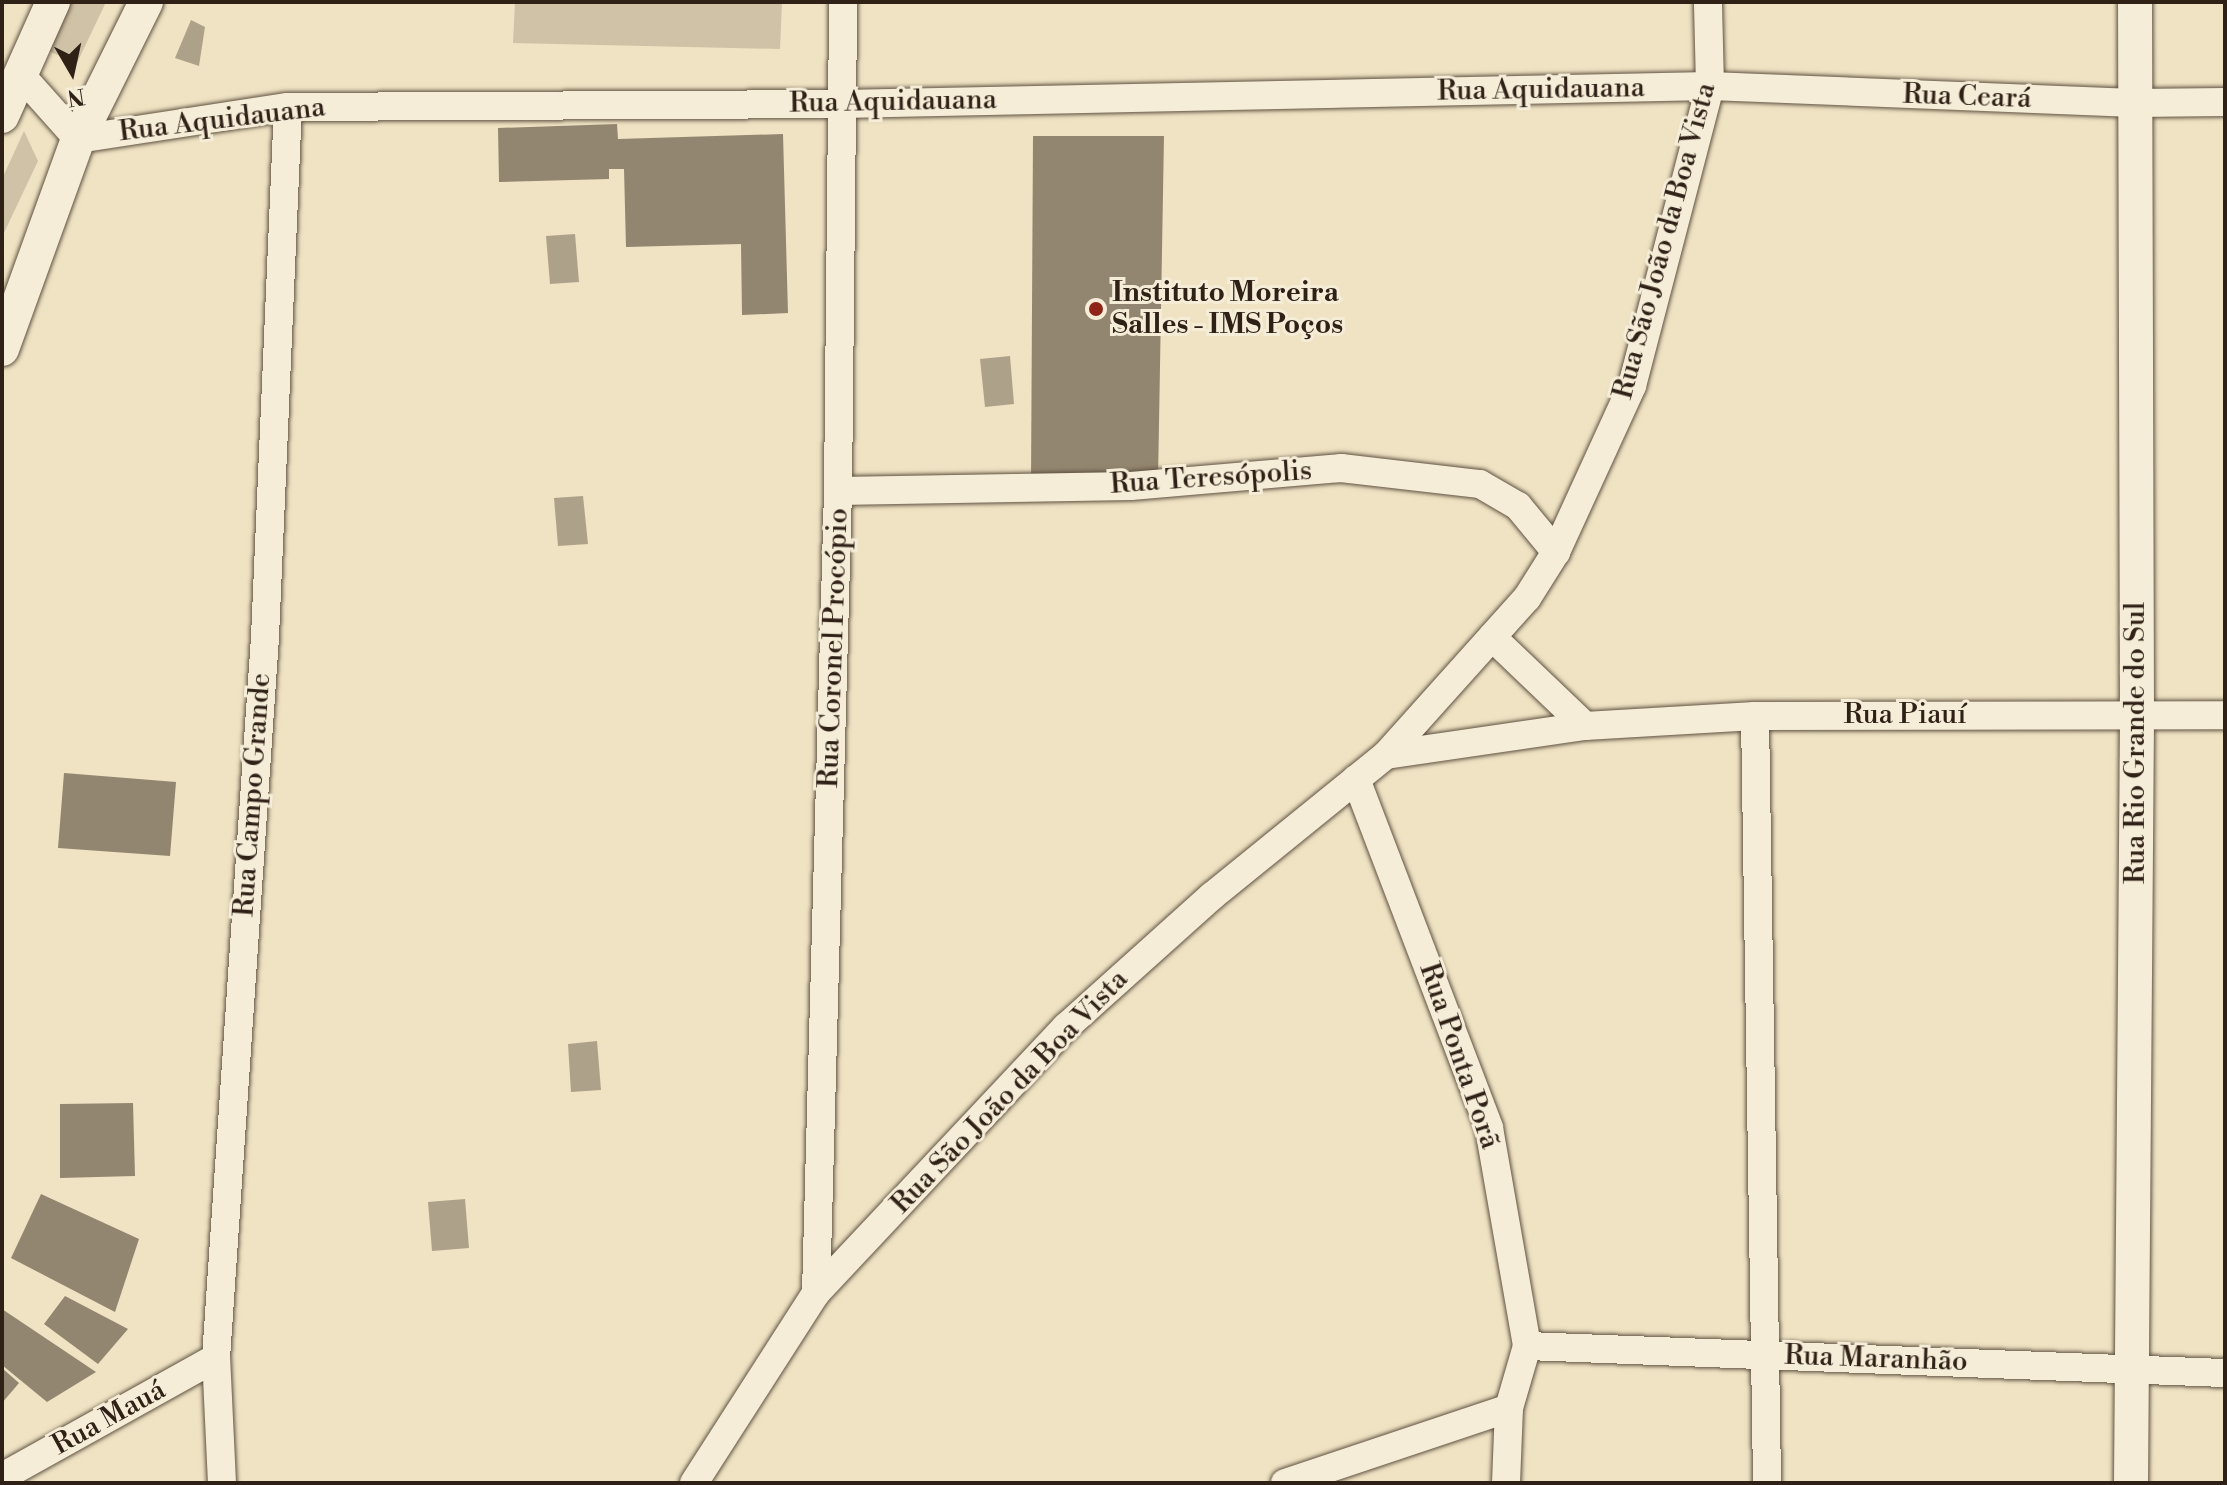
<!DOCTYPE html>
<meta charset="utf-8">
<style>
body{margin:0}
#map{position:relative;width:2227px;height:1485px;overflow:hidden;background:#efe3c3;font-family:"Libre Bodoni",serif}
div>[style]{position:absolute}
.green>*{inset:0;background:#cfc2a6}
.water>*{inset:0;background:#aea189}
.building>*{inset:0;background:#938670}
.roads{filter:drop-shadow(0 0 2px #605242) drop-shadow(0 0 2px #605242)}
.minor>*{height:28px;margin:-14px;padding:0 14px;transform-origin:14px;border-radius:14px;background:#f5edd8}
.tertiary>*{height:34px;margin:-17px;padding:0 17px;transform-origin:17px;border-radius:17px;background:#f5edd8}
.dots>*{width:22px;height:22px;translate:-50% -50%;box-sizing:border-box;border:4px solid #f5edd8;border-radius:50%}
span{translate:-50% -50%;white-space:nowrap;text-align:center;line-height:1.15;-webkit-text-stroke:6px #f5edd8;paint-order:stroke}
.street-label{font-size:28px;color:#302117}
.poi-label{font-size:28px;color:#302117;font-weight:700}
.left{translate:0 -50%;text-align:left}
.frame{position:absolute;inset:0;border:4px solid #302117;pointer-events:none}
.north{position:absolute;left:32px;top:32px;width:80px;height:80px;-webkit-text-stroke:6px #f5edd8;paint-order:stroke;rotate:171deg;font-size:22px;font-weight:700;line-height:32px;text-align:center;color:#302117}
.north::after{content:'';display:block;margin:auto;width:28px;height:36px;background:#302117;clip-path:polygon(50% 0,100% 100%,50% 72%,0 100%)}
</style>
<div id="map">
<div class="green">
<i style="clip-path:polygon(71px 2px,106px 2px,77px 63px,48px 51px)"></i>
<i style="clip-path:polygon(515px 2px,782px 2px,780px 49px,513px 43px)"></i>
<i style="clip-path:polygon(24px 131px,38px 161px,2px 237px,2px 179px)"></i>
</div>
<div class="water">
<i style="clip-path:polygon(191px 20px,205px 27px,199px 66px,175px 58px)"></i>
<i style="clip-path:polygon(575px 234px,579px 282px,550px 284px,546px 236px)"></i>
<i style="clip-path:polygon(1010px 356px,1014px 404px,985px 407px,980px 359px)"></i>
<i style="clip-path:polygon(583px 496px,588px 544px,558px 546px,554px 498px)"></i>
<i style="clip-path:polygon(597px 1041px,601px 1090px,571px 1092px,568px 1044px)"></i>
<i style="clip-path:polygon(465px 1199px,469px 1248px,432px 1251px,428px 1202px)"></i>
</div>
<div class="building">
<i style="clip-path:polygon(617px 124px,618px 139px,783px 134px,788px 313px,742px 315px,741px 244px,626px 247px,624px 169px,609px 169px,609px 179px,499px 182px,498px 128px)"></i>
<i style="clip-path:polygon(1033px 136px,1164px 136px,1158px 481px,1031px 483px)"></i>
<i style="clip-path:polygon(64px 773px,176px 782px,170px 856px,58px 848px)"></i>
<i style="clip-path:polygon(133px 1103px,135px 1176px,60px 1178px,60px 1104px)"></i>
<i style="clip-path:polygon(41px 1194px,139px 1239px,115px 1312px,11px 1258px)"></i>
<i style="clip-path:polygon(65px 1296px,128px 1329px,98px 1364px,44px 1324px)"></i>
<i style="clip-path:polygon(2px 1309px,96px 1372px,47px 1402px,2px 1365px)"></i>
<i style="clip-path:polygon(2px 1368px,19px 1383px,2px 1403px)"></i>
</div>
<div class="roads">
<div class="minor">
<i style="left:20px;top:74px;width:87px;rotate:48.3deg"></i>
<i style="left:78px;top:139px;width:212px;rotate:-8.7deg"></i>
<i style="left:288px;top:107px;width:554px;rotate:-0.31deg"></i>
<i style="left:842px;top:104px;width:868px;rotate:-1.19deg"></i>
<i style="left:1710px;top:86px;width:424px;rotate:2.3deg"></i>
<i style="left:2134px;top:103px;width:91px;rotate:-0.6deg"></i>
<i style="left:838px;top:491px;width:293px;rotate:-1deg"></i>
<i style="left:1131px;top:486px;width:211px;rotate:-4.9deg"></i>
<i style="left:1341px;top:468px;width:140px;rotate:6.6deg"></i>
<i style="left:1480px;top:484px;width:44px;rotate:30.1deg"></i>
<i style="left:1518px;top:506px;width:60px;rotate:50.4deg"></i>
<i style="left:1492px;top:637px;width:129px;rotate:43.7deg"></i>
<i style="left:1755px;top:716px;width:767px;rotate:89.1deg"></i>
<i style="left:1386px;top:755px;width:201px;rotate:-8.3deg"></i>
<i style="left:1585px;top:726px;width:170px;rotate:-3.4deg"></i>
<i style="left:1755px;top:716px;width:470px;rotate:-0.1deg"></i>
<i style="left:1356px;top:779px;width:373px;rotate:69.1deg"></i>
<i style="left:1489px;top:1128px;width:221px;rotate:80.1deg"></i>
<i style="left:1527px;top:1346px;width:65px;rotate:106.2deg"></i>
<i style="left:1509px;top:1408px;width:75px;rotate:92.3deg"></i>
<i style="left:816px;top:1293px;width:802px;rotate:-88.43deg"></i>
<i style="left:838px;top:491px;width:489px;rotate:-89.4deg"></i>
<i style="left:1527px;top:1346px;width:699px;rotate:2.22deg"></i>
<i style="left:2px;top:1477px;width:245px;rotate:-29.1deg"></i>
<i style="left:222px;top:1483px;width:125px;rotate:-92.7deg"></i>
<i style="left:216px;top:1358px;width:723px;rotate:-86.11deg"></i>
<i style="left:265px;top:637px;width:530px;rotate:-87.52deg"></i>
<i style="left:694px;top:1483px;width:226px;rotate:-57.3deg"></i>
<i style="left:816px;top:1293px;width:365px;rotate:-46.8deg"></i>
<i style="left:1066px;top:1027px;width:196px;rotate:-41.9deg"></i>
<i style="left:1212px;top:896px;width:224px;rotate:-39deg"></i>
<i style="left:1386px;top:755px;width:211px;rotate:-48.1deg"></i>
<i style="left:1527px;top:598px;width:54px;rotate:-57.8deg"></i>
<i style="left:1556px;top:552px;width:183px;rotate:-65.4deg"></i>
<i style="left:1632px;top:386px;width:310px;rotate:-75.4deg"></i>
<i style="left:1710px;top:86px;width:84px;rotate:-91.4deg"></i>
<i style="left:1285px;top:1483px;width:236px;rotate:-18.5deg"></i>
</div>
<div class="tertiary">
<i style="left:2px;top:116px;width:125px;rotate:-65.9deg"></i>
<i style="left:2px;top:349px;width:223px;rotate:-70.1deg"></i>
<i style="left:78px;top:139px;width:153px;rotate:-63.6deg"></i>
<i style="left:2131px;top:1483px;width:769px;rotate:-89.55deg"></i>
<i style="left:2137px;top:714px;width:712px;rotate:-90.16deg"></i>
</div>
</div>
<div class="dots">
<i style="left:1096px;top:309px;background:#8f2418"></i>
</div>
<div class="street-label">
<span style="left:1541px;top:90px;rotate:-1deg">Rua Aquidauana</span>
<span style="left:1967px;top:97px;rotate:2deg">Rua Ceará</span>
<span style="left:893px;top:102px;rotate:-1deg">Rua Aquidauana</span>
<span style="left:222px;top:120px;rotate:-7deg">Rua Aquidauana</span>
<span style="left:1665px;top:241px;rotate:-75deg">Rua São João da Boa Vista</span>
<span style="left:1211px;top:478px;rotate:-4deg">Rua Teresópolis</span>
<span style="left:834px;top:648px;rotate:-88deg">Rua Coronel Procópio</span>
<span style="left:1905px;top:715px">Rua Piauí</span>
<span style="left:2136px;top:743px;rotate:-90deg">Rua Rio Grande do Sul</span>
<span style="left:253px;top:795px;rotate:-86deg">Rua Campo Grande</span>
<span style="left:1459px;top:1056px;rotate:71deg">Rua Ponta Porã</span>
<span style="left:1010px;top:1092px;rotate:-46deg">Rua São João da Boa Vista</span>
<span style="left:1876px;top:1359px;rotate:2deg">Rua Maranhão</span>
<span style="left:109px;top:1418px;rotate:-29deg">Rua Mauá</span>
</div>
<div class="poi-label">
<span class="left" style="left:1112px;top:309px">Instituto Moreira<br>Salles - IMS Poços</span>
</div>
<div class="frame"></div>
<div class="north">N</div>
</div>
